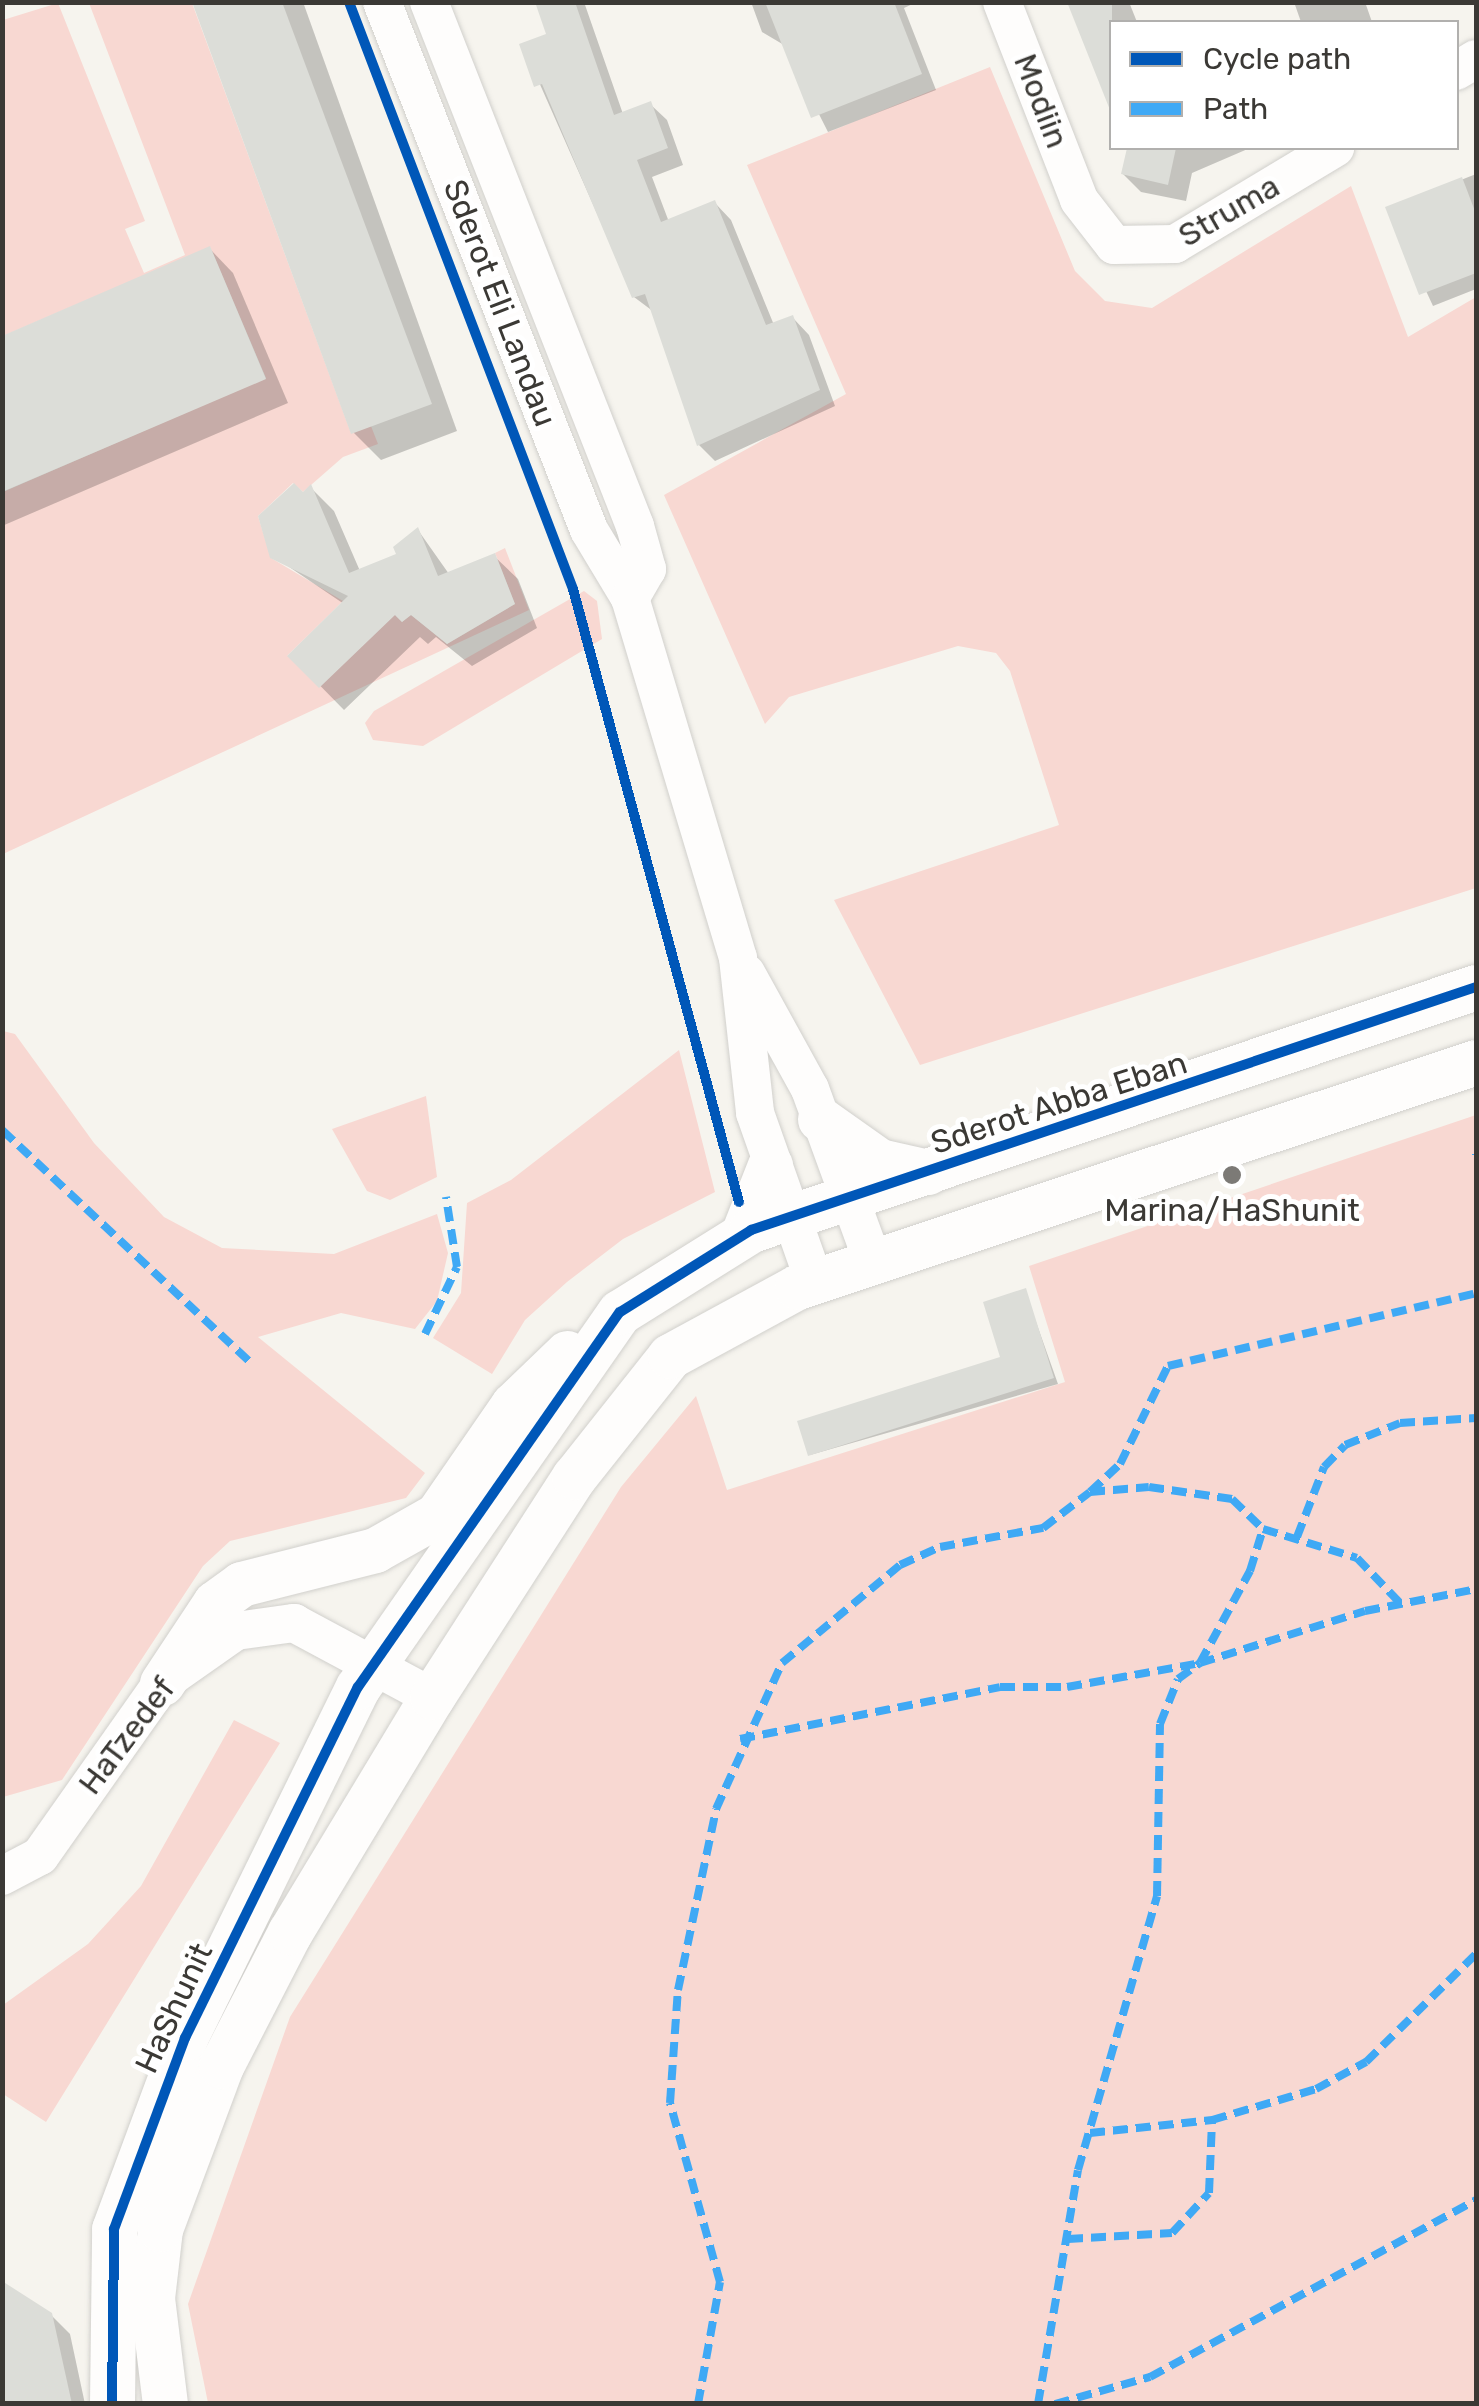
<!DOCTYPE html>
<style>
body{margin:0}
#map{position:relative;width:1479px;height:2406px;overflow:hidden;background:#f6f4ee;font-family:Rubik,sans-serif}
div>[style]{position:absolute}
.green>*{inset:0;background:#f8d8d2}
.shadow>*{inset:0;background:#0003}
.building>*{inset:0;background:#dcddd8}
.roads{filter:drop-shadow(0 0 2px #d1d0cc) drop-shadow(0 0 2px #d1d0cc)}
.minor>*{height:38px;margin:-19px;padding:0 19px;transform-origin:19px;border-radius:19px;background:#fefdfc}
.tertiary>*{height:45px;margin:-22.5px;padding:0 22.5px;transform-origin:22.5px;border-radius:22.5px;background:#fefdfc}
.quiet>*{height:8px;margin-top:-4px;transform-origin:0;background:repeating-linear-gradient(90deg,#3fa9f5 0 15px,transparent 0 23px)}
.cycleway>*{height:10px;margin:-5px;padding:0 5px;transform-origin:5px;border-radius:5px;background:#0057b8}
.dots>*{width:28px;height:28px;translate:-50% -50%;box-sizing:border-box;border:5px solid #fff;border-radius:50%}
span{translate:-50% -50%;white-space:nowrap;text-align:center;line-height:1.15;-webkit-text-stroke:10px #fff;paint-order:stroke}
.street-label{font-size:32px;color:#3b3935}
.poi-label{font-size:32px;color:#3b3935}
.frame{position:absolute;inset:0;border:5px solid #3b3935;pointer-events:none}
.legend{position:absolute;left:1109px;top:20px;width:350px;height:130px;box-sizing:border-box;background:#fff;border:2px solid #b1b0ae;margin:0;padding:12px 18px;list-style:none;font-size:30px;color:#3b3935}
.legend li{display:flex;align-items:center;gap:20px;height:50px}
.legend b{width:50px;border:2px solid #b1b0ae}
</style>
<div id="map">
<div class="green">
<i style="clip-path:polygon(58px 3px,145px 221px,125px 229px,144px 273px,185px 255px,89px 3px,192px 3px,351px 433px,371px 426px,378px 444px,343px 457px,303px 492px,293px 483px,258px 516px,271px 558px,343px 601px,287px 656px,395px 615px,402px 622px,411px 615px,447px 644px,515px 604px,495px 553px,505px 548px,529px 610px,3px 854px,3px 492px,266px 378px,210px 247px,3px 336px,3px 20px)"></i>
<i style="clip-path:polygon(990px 67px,1075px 271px,1105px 301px,1152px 308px,1351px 186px,1408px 337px,1476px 297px,1476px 888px,920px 1065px,834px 900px,1059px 825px,1010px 671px,996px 653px,958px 646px,789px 697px,765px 724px,664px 495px,846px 394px,747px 165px)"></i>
<i style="clip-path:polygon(584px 591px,597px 601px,602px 639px,423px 746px,373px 740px,365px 723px,374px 711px)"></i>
<i style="clip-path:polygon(3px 1031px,15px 1034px,94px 1143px,164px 1217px,222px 1248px,334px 1254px,437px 1214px,448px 1253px,437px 1301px,415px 1329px,341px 1313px,258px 1337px,425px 1473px,406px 1498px,230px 1541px,203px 1566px,62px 1780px,3px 1797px)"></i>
<i style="clip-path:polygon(679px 1050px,715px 1192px,623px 1239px,567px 1282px,525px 1320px,492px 1374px,433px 1338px,461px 1293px,467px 1203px,511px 1180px)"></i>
<i style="clip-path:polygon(426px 1096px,437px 1177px,390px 1200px,367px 1191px,332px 1129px)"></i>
<i style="clip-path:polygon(1476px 1115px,1476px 2403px,208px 2403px,188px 2304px,290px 2017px,621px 1487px,696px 1396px,727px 1490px,1065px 1382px,1029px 1266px)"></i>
<i style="clip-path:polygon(234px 1720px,280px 1743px,46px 2122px,3px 2094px,3px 2005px,88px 1944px,141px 1886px)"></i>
</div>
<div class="shadow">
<i style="clip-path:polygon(194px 2px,303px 2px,457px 431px,381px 460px,353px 432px)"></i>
<i style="clip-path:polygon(538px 2px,584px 2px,623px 114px,650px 104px,667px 120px,683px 165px,652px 177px,669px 222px,715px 203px,731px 220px,774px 325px,793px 318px,809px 335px,835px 406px,715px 461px,699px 445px,654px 312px,634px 297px,523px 46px,549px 36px)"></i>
<i style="clip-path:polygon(751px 2px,917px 2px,904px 8px,936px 90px,828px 132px,784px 45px,762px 32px)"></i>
<i style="clip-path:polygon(1070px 2px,1129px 2px,1137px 22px,1112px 22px)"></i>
<i style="clip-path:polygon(1294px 2px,1365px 2px,1372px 22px,1301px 22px)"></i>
<i style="clip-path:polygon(1129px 148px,1250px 148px,1192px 173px,1186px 201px,1141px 192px,1123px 174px)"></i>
<i style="clip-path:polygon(1476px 174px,1476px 289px,1433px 306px,1388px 209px)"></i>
<i style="clip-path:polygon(210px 249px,233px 273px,288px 403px,2px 526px,2px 338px)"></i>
<i style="clip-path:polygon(311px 488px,334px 511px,360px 571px,399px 556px,418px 530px,449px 574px,494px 556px,518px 579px,537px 628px,472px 666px,436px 637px,428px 644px,420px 637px,344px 710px,291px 656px,344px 604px,273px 556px)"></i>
<i style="clip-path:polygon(1025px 1291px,1058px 1384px,810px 1455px,1003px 1359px)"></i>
<i style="clip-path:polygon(51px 2315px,70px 2334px,85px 2404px,2px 2404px)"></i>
</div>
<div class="building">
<i style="clip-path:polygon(192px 2px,282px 2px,432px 404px,351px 434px)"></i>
<i style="clip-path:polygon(535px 2px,575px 2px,614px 115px,651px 101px,668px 148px,637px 160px,661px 222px,715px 200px,766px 325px,793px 315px,820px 390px,697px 446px,645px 294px,632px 298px,542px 84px,534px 87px,519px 44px,546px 34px)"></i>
<i style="clip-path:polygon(765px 2px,894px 2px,922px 74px,811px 118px)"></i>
<i style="clip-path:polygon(1067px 2px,1112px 2px,1112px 110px,1110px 110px)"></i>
<i style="clip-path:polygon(1127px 148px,1176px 148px,1168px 185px,1121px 174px)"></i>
<i style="clip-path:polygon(1462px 177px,1476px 214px,1476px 273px,1419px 295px,1385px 207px)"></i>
<i style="clip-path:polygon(210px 246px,266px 379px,2px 492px,2px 336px)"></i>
<i style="clip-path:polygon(294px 483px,303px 492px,311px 484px,349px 573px,396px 554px,393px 547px,418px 527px,438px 576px,495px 553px,515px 604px,447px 644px,411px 615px,402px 622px,395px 615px,319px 688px,287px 656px,348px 596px,270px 558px,258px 516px)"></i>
<i style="clip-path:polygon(1026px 1288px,1054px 1378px,808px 1456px,797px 1421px,1000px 1357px,983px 1302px)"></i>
<i style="clip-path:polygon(2px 2281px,52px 2313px,72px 2404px,2px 2404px)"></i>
</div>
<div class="roads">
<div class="minor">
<i style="left:382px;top:2px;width:567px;rotate:68.59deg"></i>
<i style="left:589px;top:530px;width:79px;rotate:58.9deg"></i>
<i style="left:630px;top:598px;width:376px;rotate:73.3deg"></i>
<i style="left:738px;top:958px;width:156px;rotate:83.7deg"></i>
<i style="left:755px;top:1113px;width:178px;rotate:70.6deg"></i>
<i style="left:429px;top:2px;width:563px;rotate:68.54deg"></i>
<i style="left:635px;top:526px;width:45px;rotate:74.4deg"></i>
<i style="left:647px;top:569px;width:34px;rotate:120deg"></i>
<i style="left:1002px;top:2px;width:212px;rotate:68.7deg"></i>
<i style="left:1079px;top:200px;width:57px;rotate:52.1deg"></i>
<i style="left:1114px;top:245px;width:61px;rotate:-0.9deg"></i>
<i style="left:1175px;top:244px;width:187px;rotate:-31deg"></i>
<i style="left:1456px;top:71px;width:23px;rotate:-31deg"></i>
<i style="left:746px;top:973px;width:132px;rotate:61.1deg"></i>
<i style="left:810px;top:1089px;width:184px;rotate:70deg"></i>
<i style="left:2px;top:1876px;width:43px;rotate:-27.8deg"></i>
<i style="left:40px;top:1856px;width:212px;rotate:-54.8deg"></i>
<i style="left:162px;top:1683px;width:90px;rotate:-35.1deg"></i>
<i style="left:236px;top:1631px;width:59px;rotate:-7.9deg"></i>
<i style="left:294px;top:1623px;width:157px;rotate:28.2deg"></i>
</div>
<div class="tertiary">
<i style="left:820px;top:1119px;width:72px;rotate:35.4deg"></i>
<i style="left:879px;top:1161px;width:50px;rotate:12.7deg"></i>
<i style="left:743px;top:1234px;width:74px;rotate:-68.6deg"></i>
<i style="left:162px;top:1683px;width:96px;rotate:-56.5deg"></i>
<i style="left:215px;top:1603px;width:32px;rotate:-36deg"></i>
<i style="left:241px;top:1584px;width:138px;rotate:-14.2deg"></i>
<i style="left:375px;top:1550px;width:71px;rotate:-29.4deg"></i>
<i style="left:437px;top:1515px;width:134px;rotate:-55.4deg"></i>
<i style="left:513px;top:1405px;width:75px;rotate:-43.9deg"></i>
<i style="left:112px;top:2404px;width:175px;rotate:-89.3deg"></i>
<i style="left:114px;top:2229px;width:204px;rotate:-69.6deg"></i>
<i style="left:185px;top:2038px;width:391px;rotate:-63.8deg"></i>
<i style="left:358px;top:1687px;width:457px;rotate:-55.1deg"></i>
<i style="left:620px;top:1312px;width:155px;rotate:-32deg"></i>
<i style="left:751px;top:1230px;width:765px;rotate:-18.53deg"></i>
<i style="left:165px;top:2404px;width:107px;rotate:-97deg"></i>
<i style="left:152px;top:2298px;width:69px;rotate:-83.4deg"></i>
<i style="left:160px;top:2229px;width:174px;rotate:-69.5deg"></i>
<i style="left:221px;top:2066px;width:151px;rotate:-62.8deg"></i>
<i style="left:290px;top:1932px;width:275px;rotate:-58.9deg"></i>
<i style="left:432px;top:1697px;width:262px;rotate:-57.2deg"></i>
<i style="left:574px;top:1477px;width:154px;rotate:-51.6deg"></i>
<i style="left:670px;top:1356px;width:145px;rotate:-28.5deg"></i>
<i style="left:797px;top:1287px;width:715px;rotate:-18.33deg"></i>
</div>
</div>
<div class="quiet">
<i style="left:2px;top:1130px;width:338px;rotate:43.1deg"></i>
<i style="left:1476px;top:1154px;width:1px;rotate:90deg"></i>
<i style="left:425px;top:1334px;width:74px;rotate:-64.5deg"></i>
<i style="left:457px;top:1267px;width:71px;rotate:-98.9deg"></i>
<i style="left:1090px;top:1492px;width:59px;rotate:-4.8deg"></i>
<i style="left:1149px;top:1487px;width:84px;rotate:8.2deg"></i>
<i style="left:1232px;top:1499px;width:43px;rotate:44.1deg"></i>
<i style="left:1263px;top:1529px;width:98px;rotate:17.1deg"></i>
<i style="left:1357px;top:1558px;width:64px;rotate:46.3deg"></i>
<i style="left:1297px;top:1537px;width:75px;rotate:-68.9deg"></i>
<i style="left:1324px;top:1467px;width:30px;rotate:-46deg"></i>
<i style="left:1345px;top:1445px;width:59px;rotate:-21.8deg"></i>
<i style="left:1400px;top:1423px;width:76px;rotate:-3.8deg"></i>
<i style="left:740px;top:1739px;width:265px;rotate:-11.3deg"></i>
<i style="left:1000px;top:1687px;width:67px"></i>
<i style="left:1067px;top:1687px;width:135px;rotate:-10.2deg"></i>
<i style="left:1200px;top:1663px;width:173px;rotate:-17.5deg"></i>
<i style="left:1365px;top:1611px;width:113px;rotate:-11.2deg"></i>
<i style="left:1090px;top:2133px;width:123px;rotate:-6.1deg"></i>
<i style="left:1212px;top:2120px;width:109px;rotate:-16.6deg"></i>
<i style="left:1316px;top:2089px;width:57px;rotate:-28.4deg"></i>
<i style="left:1366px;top:2062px;width:154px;rotate:-44.5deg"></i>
<i style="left:1068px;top:2239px;width:104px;rotate:-3.3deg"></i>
<i style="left:1172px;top:2233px;width:54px;rotate:-47.2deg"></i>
<i style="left:1209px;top:2193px;width:73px;rotate:-87.6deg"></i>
<i style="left:698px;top:2404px;width:124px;rotate:-79.8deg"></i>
<i style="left:720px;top:2282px;width:186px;rotate:-105.6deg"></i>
<i style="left:670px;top:2103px;width:113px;rotate:-86deg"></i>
<i style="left:678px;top:1990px;width:185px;rotate:-78.1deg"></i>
<i style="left:716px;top:1809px;width:160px;rotate:-65.7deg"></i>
<i style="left:782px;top:1663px;width:153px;rotate:-39.7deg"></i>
<i style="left:900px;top:1565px;width:44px;rotate:-24.2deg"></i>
<i style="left:940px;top:1547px;width:105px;rotate:-10.5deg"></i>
<i style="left:1043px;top:1528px;width:59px;rotate:-37.5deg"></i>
<i style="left:1090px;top:1492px;width:41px;rotate:-43deg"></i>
<i style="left:1120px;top:1464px;width:109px;rotate:-63.9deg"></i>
<i style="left:1168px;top:1366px;width:317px;rotate:-13.3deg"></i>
<i style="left:1038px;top:2404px;width:237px;rotate:-80.3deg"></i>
<i style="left:1078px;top:2170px;width:285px;rotate:-73.9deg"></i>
<i style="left:1157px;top:1896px;width:172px;rotate:-89deg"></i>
<i style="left:1160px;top:1724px;width:48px;rotate:-68.2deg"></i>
<i style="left:1178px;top:1679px;width:27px;rotate:-36deg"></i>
<i style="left:1200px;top:1663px;width:105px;rotate:-61.5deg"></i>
<i style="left:1250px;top:1571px;width:44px;rotate:-72.8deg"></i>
<i style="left:1055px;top:2404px;width:99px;rotate:-15.9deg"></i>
<i style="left:1150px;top:2377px;width:371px;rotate:-28.5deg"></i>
</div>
<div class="cycleway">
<i style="left:349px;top:2px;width:628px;rotate:69.11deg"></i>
<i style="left:573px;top:589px;width:635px;rotate:74.85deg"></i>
<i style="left:112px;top:2404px;width:175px;rotate:-89.3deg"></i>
<i style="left:114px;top:2229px;width:204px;rotate:-69.6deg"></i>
<i style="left:185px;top:2038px;width:391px;rotate:-63.8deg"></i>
<i style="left:358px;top:1687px;width:457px;rotate:-55.1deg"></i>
<i style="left:620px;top:1312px;width:155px;rotate:-32deg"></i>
<i style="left:751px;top:1230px;width:765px;rotate:-18.53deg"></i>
</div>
<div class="dots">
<i style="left:1232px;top:1175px;background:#7c7a76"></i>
</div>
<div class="street-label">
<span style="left:1041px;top:101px;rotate:69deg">Modiin</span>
<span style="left:1229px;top:211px;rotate:-30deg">Struma</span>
<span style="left:500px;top:303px;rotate:69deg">Sderot Eli Landau</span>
<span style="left:1059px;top:1103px;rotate:-18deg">Sderot Abba Eban</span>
<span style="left:127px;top:1736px;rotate:-53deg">HaTzedef</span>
<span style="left:174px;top:2008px;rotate:-65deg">HaShunit</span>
</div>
<div class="poi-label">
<span style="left:1232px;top:1210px">Marina/HaShunit</span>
</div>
<div class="frame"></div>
<ul class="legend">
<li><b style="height:12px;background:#0057b8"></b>Cycle path</li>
<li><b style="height:12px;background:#3fa9f5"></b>Path</li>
</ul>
</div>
